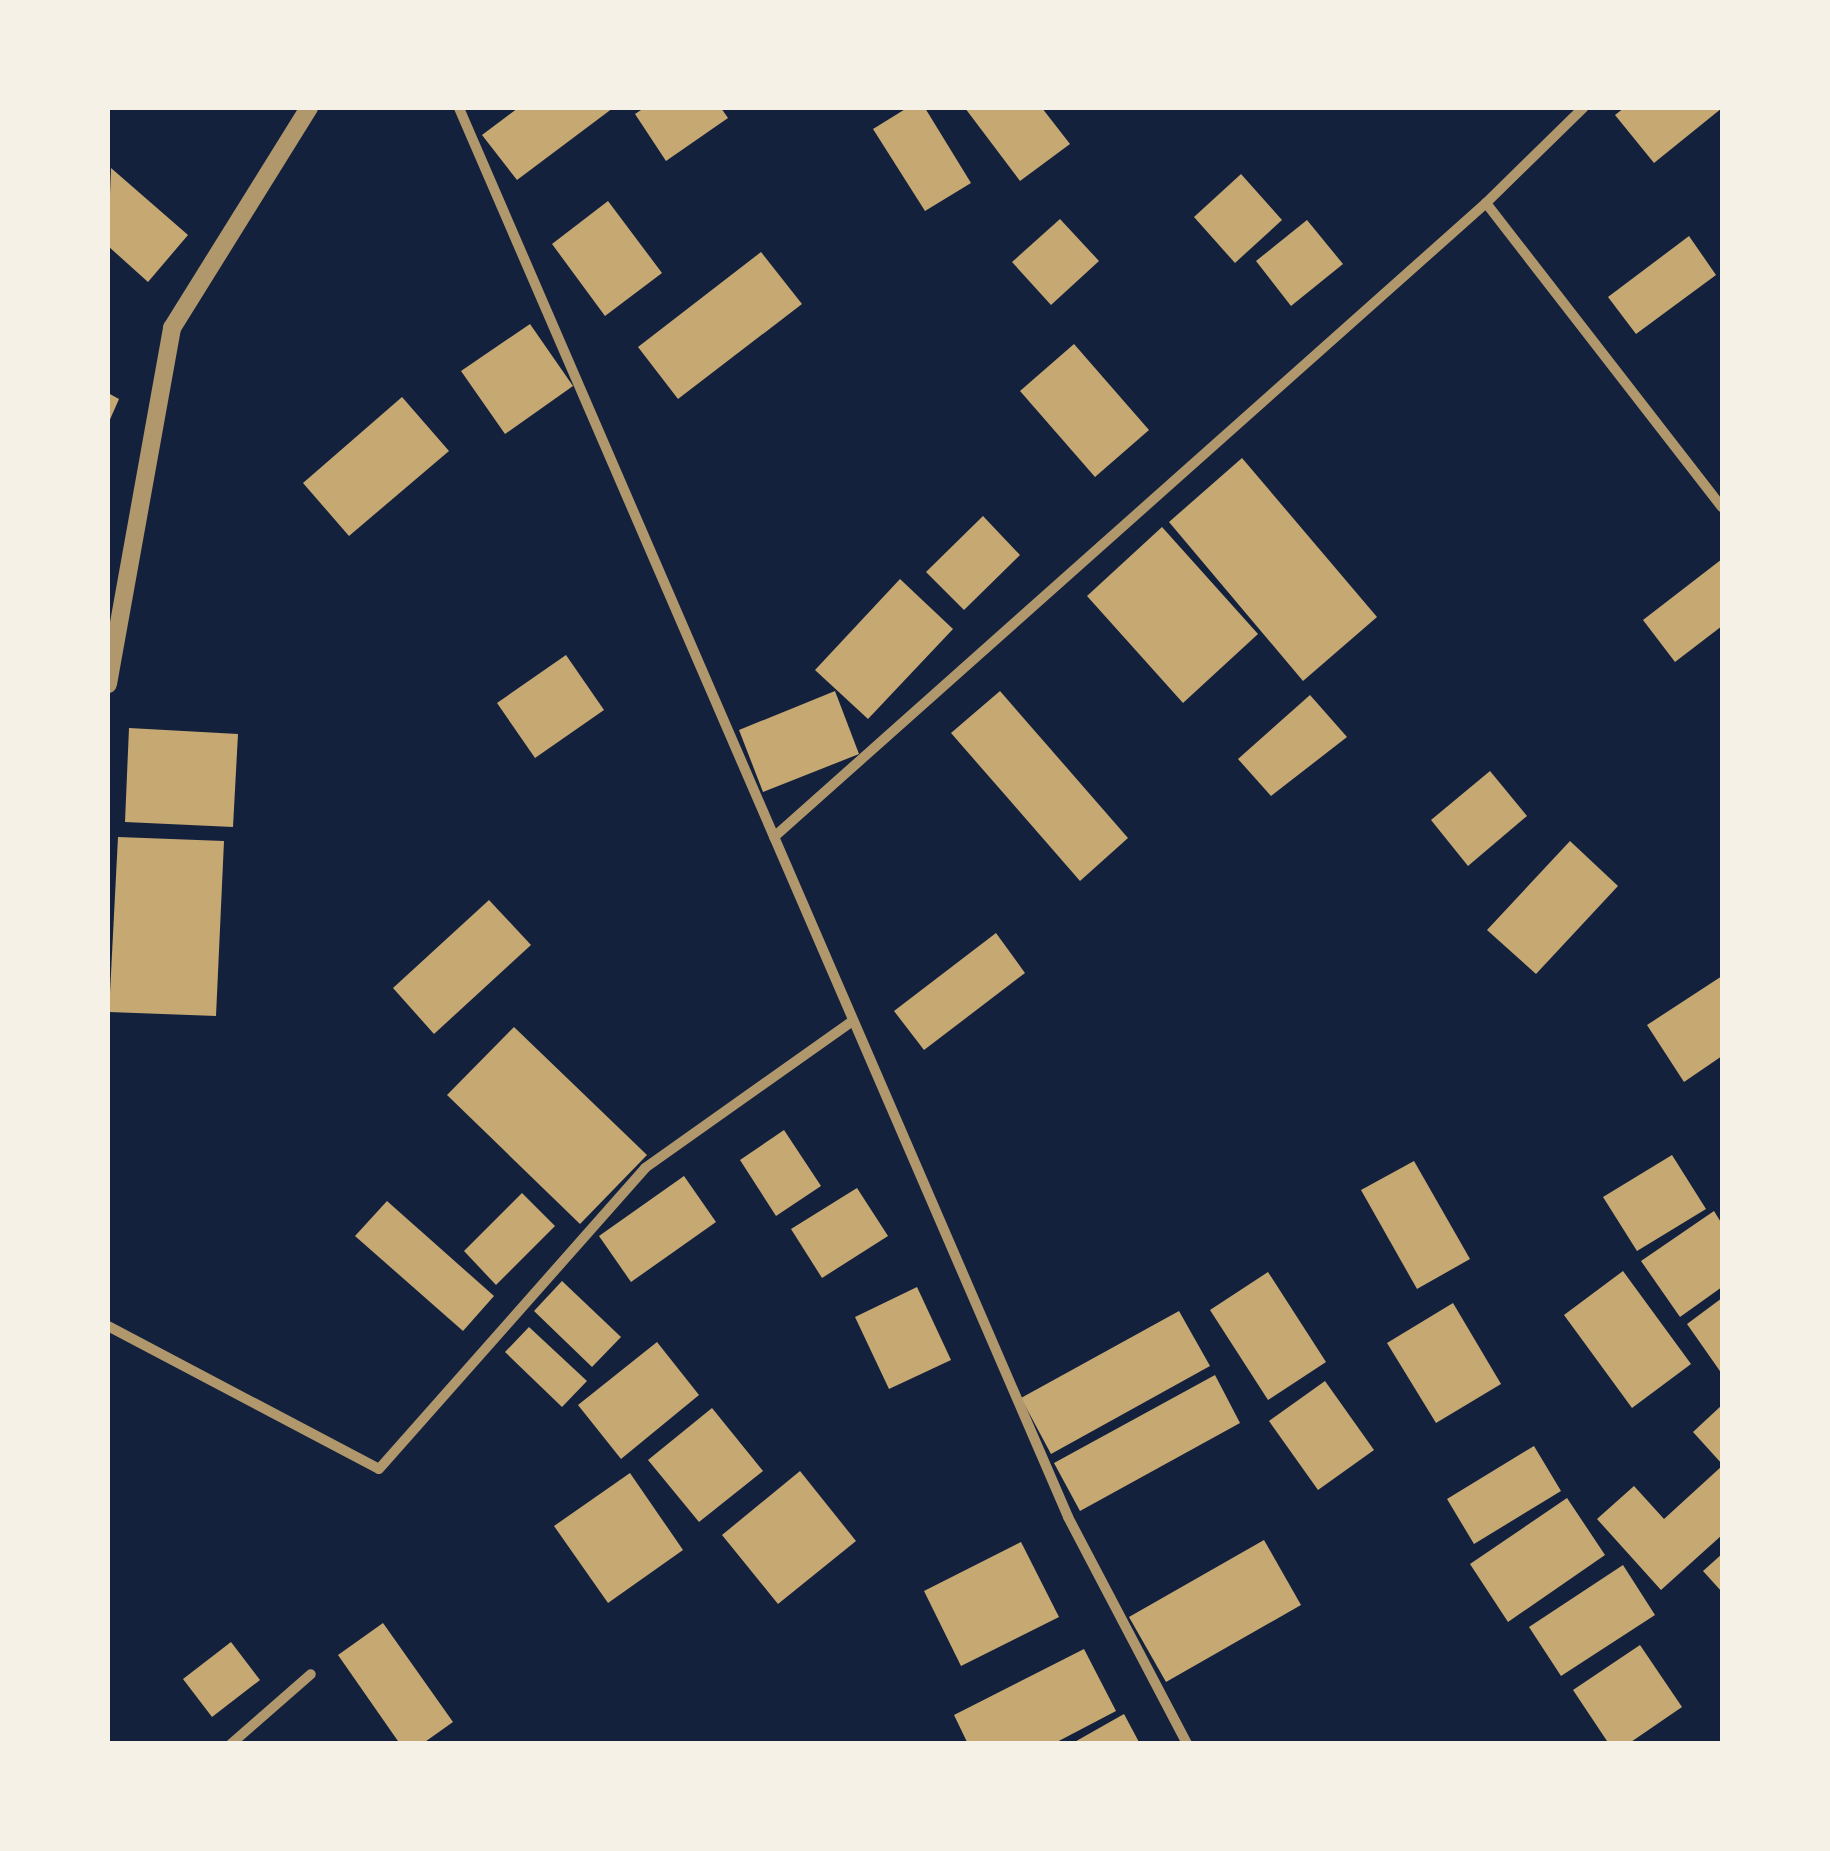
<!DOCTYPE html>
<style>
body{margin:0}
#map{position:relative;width:1830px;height:1851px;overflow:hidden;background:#14213d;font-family:Spectral,serif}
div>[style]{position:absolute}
.building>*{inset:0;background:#c6a872}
.minor>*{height:10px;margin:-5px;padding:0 5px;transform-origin:5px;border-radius:5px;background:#b1986c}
.tertiary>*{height:18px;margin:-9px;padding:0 9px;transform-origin:9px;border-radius:9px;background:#b1986c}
span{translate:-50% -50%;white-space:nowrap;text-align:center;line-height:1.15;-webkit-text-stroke:9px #f6f1e7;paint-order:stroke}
.frame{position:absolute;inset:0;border:110px solid #f6f1e7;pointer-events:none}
</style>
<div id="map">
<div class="building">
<i style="clip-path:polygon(518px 108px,613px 108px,517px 180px,482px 135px)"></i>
<i style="clip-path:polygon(644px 108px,721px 108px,728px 118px,666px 161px,635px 114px)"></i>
<i style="clip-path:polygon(907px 108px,925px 108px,971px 183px,925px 211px,873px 129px)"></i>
<i style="clip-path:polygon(965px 108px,1042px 108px,1070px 144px,1020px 181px)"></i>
<i style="clip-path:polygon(1624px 108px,1722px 108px,1654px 163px,1615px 115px)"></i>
<i style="clip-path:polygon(111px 168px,188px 235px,148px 282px,108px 246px)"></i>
<i style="clip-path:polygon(1241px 174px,1282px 220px,1235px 263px,1194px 217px)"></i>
<i style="clip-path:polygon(608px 201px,662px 273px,605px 316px,552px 244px)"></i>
<i style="clip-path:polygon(1060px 219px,1099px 261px,1051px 305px,1012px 262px)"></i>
<i style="clip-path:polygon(1307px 220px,1343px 264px,1291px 306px,1256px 261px)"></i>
<i style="clip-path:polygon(1689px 236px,1716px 275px,1636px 334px,1608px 297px)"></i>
<i style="clip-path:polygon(761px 252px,802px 304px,678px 399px,638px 347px)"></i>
<i style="clip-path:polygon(530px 324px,573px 386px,505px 434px,461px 371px)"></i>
<i style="clip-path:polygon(1074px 344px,1149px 430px,1095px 477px,1020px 391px)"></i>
<i style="clip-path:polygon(108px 393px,119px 399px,108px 424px)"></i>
<i style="clip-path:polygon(402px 397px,449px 451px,349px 536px,303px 483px)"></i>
<i style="clip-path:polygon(1242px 458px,1377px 617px,1303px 681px,1169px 522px)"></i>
<i style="clip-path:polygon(983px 516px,1020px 555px,964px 610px,926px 572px)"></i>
<i style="clip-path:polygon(1162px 527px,1258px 634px,1183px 703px,1087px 596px)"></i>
<i style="clip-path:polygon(1722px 559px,1722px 626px,1675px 662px,1643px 620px)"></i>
<i style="clip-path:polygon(900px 579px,953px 629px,868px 719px,815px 670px)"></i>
<i style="clip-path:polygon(566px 655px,604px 710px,535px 758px,497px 703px)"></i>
<i style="clip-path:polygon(835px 691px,859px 754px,763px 792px,739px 730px)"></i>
<i style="clip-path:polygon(1000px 691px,1128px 838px,1080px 881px,951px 733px)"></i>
<i style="clip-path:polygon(1310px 695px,1347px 737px,1271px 796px,1238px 759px)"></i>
<i style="clip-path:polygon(129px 728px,238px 734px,233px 827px,125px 822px)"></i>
<i style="clip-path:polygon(1490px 771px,1527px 816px,1468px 866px,1431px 820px)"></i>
<i style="clip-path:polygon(118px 837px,224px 841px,216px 1016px,109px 1012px)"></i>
<i style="clip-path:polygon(1570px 841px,1618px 886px,1536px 974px,1487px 930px)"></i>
<i style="clip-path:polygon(489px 900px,531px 945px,434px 1034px,393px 988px)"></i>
<i style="clip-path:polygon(996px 933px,1025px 973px,924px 1050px,894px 1011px)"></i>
<i style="clip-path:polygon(1722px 976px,1722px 1056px,1684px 1082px,1647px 1025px)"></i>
<i style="clip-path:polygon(514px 1027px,647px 1155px,580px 1224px,447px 1095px)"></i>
<i style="clip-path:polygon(784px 1130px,821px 1186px,776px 1216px,740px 1160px)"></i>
<i style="clip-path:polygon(1672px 1155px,1706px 1209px,1637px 1251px,1603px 1197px)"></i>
<i style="clip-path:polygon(1414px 1161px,1470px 1259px,1417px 1289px,1361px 1190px)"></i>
<i style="clip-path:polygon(684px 1176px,716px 1222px,631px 1282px,599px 1236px)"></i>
<i style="clip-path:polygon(857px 1188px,888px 1236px,822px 1278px,791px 1229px)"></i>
<i style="clip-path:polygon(522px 1193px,555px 1226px,496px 1285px,464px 1251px)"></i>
<i style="clip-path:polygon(387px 1201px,494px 1296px,463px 1331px,355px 1236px)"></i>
<i style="clip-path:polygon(1714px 1211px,1722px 1224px,1722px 1287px,1680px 1317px,1641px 1261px)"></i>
<i style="clip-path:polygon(1623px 1271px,1691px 1364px,1632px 1408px,1564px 1315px)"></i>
<i style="clip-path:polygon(1268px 1272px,1326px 1362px,1268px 1400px,1210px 1310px)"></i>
<i style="clip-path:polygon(562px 1281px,621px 1337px,592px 1367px,534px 1311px)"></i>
<i style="clip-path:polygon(917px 1287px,951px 1360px,889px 1389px,855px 1317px)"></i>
<i style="clip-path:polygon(1722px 1298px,1722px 1374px,1687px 1324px)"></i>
<i style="clip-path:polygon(1453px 1303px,1501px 1384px,1436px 1423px,1387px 1343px)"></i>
<i style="clip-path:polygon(1179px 1311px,1210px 1366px,1051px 1454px,1021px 1398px)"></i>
<i style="clip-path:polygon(529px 1327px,587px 1381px,562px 1407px,505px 1352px)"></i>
<i style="clip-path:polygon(657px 1342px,699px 1395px,621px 1459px,578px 1405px)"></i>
<i style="clip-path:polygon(1215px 1375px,1240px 1423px,1080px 1511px,1054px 1463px)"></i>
<i style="clip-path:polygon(1325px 1381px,1374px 1450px,1318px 1490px,1269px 1421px)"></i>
<i style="clip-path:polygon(1722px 1405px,1722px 1464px,1693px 1432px)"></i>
<i style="clip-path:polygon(712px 1408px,763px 1471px,699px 1522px,648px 1460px)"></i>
<i style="clip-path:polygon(1534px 1446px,1561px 1491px,1474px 1544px,1447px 1499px)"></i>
<i style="clip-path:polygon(1722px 1466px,1722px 1535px,1661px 1590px,1597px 1519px,1634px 1486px,1664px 1519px)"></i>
<i style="clip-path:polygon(800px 1471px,856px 1541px,778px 1604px,722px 1535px)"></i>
<i style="clip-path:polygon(630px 1473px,683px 1550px,608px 1603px,554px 1526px)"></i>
<i style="clip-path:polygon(1567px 1498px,1605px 1555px,1508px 1622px,1470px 1564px)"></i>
<i style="clip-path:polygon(1264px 1540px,1301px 1605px,1166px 1682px,1129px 1617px)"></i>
<i style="clip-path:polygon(1021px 1542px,1059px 1617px,961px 1666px,924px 1591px)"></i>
<i style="clip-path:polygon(1722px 1554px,1722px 1592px,1703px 1571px)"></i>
<i style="clip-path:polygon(1623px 1565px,1655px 1615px,1561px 1676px,1529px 1627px)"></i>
<i style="clip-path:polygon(383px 1623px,453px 1722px,422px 1744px,400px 1744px,338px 1655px)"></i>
<i style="clip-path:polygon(231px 1642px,260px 1680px,212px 1717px,183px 1679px)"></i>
<i style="clip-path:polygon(1640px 1645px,1682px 1707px,1628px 1744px,1609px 1744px,1573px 1690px)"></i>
<i style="clip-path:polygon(1084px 1649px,1116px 1711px,1053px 1744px,968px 1744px,954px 1715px)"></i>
<i style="clip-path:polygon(1124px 1714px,1140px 1744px,1071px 1744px)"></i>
</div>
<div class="minor">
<i style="left:459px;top:108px;width:1535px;rotate:66.62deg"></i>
<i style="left:1068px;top:1517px;width:256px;rotate:62.3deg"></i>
<i style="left:1486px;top:203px;width:385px;rotate:52.2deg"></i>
<i style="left:774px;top:837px;width:953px;rotate:-41.68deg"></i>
<i style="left:1486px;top:203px;width:136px;rotate:-44.4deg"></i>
<i style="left:108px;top:1326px;width:306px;rotate:27.8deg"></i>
<i style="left:379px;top:1469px;width:402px;rotate:-48.5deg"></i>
<i style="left:645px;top:1168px;width:255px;rotate:-35.3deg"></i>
<i style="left:231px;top:1744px;width:106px;rotate:-41.2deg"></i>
</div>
<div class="tertiary">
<i style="left:108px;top:684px;width:362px;rotate:-79.8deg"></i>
<i style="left:172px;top:328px;width:259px;rotate:-58.1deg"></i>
</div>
<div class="frame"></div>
</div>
